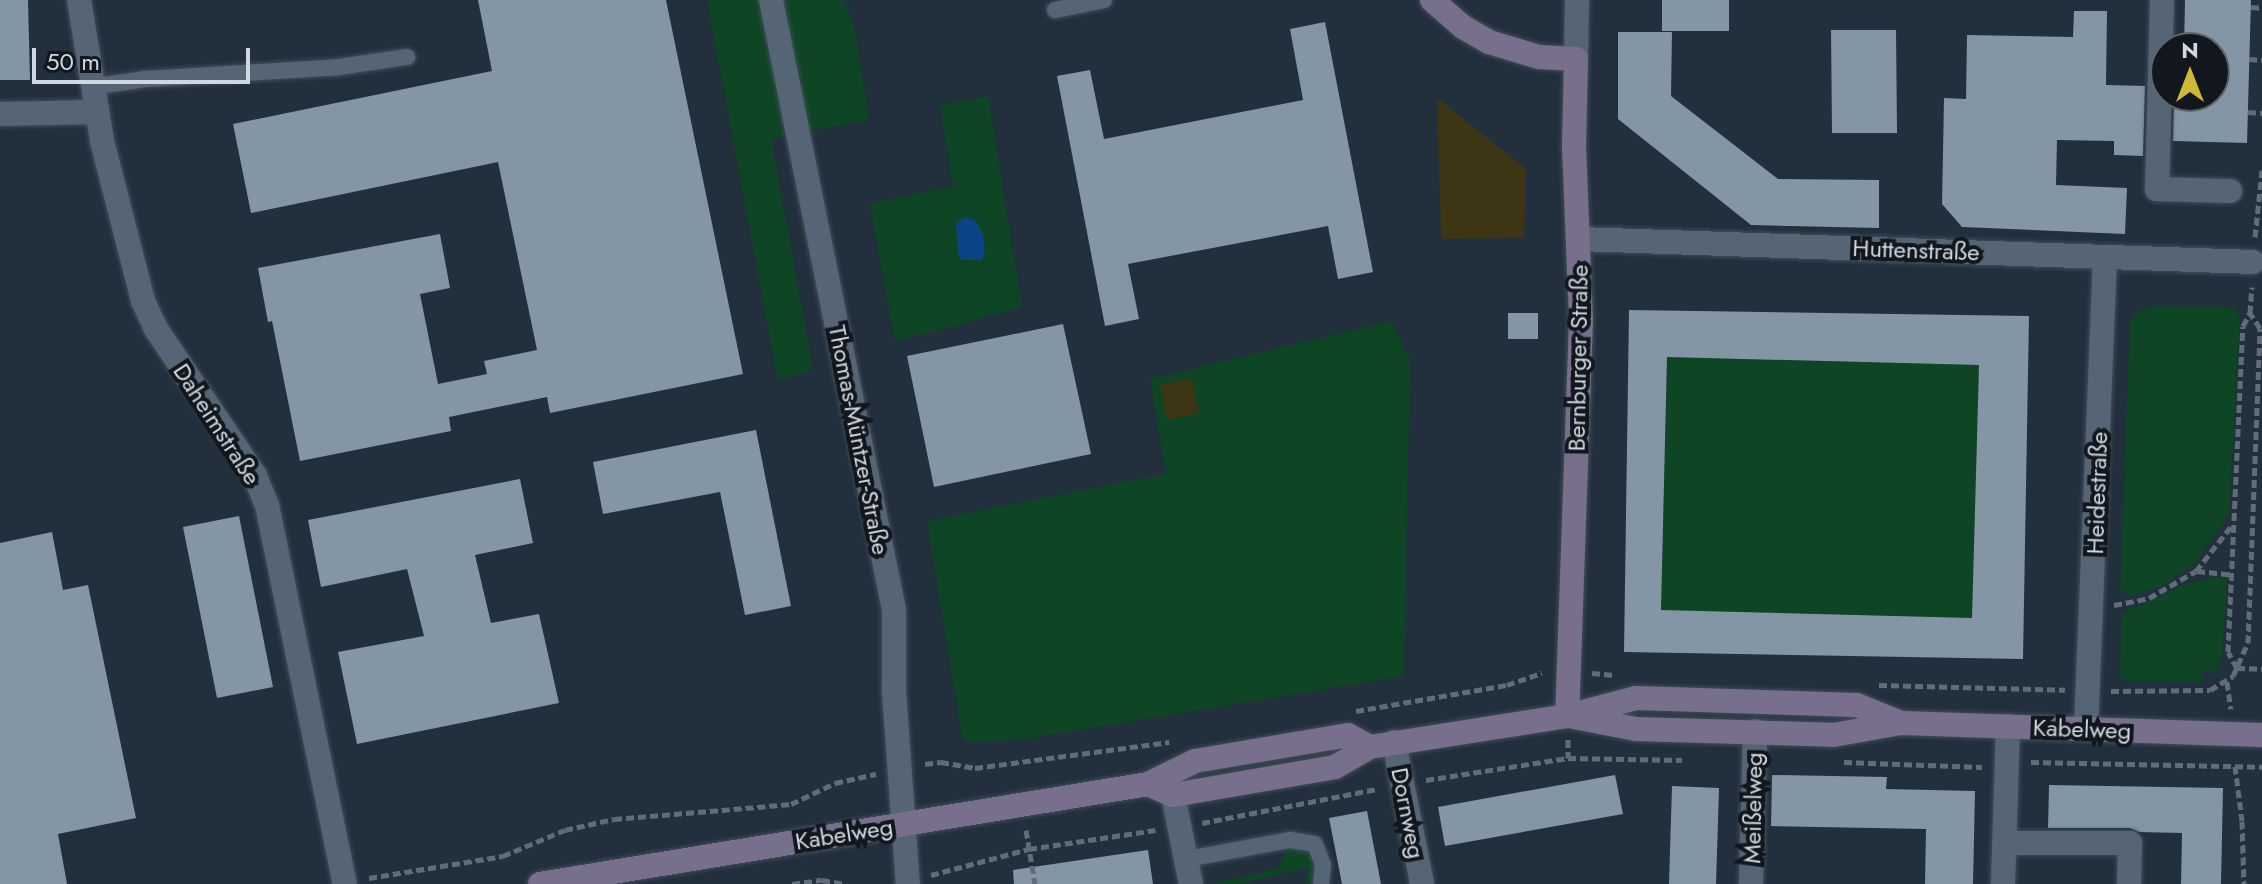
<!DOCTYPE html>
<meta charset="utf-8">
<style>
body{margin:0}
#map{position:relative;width:2262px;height:884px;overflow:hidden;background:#222f3d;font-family:Jost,sans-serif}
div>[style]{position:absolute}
.green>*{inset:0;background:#0e4525}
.sand>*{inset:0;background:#3e3515}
.water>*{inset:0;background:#0b4484}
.building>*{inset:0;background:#8495a6}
.path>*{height:5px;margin-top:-2.5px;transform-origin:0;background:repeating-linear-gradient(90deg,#616c79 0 8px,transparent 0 12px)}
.roads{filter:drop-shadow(0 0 2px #414d59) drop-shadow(0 0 2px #414d59)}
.lane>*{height:16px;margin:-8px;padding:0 8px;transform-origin:8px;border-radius:8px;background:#556575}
.street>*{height:24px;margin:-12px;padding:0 12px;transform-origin:12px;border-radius:12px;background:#556575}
.secondary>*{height:24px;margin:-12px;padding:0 12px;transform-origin:12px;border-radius:12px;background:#776f8b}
span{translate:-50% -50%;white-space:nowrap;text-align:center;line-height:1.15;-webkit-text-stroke:8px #11171d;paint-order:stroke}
.street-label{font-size:24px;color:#cfd8e1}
.north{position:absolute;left:2150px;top:32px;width:80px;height:80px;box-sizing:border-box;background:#11171d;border:2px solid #5d646b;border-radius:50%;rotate:0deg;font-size:22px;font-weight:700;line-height:32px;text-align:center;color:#cfd8e1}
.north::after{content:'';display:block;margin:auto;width:28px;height:36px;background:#cfb837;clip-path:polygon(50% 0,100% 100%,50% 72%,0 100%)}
.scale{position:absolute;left:32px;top:48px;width:218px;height:36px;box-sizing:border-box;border:4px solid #cfd8e1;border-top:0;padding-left:10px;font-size:24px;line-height:28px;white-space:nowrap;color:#cfd8e1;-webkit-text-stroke:6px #11171d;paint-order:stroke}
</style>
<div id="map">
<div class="green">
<i style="clip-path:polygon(707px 0,843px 0,854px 24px,869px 120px,771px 139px,813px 370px,778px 381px)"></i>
<i style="clip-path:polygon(988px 96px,1022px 307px,895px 342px,870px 204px,953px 186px,940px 105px)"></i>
<i style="clip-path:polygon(2157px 306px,2233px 307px,2240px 317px,2229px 513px,2195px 563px,2163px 586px,2131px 596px,2120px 592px,2130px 321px,2138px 311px)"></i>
<i style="clip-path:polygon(1391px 321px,1410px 360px,1404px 676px,1025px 739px,963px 742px,927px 521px,1166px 474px,1150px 379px)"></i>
<i style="clip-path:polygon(1667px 357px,1979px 365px,1972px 618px,1661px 610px)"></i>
<i style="clip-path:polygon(2212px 577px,2227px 578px,2222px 655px,2214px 677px,2209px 669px,2201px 672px,2204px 680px,2198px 682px,2129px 681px,2120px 678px,2121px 614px,2181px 586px)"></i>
<i style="clip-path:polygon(1295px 848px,1312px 857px,1315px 864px,1315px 877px,1309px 884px,1306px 884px,1308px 868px,1238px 884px,1211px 884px,1278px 869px,1286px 850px)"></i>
</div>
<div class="sand">
<i style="clip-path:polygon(1437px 98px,1526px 169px,1524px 238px,1441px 239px)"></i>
<i style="clip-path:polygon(1191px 378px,1199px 413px,1167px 420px,1160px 385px)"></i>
</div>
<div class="water">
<i style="clip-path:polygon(965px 217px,975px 220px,983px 234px,985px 252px,982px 260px,961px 260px,958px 252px,956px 224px)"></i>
</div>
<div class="building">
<i style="clip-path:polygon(0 0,28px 0,30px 80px,0 80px)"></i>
<i style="clip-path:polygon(478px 0,666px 0,743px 374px,550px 413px,547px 397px,449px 417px,451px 431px,300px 461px,272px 321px,268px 322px,258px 268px,440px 234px,450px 288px,420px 294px,438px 384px,487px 374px,484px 361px,537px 350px,498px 162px,251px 213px,233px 124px,492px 71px)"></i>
<i style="clip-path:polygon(1662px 0,1729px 0,1729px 31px,1662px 31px)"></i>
<i style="clip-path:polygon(2185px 0,2251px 0,2247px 143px,2173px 141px,2174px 96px,2214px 96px,2214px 48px,2184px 48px)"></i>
<i style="clip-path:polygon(2074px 11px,2107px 11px,2106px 85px,2145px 86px,2143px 156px,2114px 155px,2114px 141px,2057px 140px,2056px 185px,2127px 188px,2125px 234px,1962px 227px,1942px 204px,1944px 98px,1966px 99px,1967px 35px,2073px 37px)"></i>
<i style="clip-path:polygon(1325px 22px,1373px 272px,1338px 279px,1328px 226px,1128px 264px,1139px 319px,1105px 326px,1057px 76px,1090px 70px,1104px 139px,1303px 100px,1290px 29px)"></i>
<i style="clip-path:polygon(1831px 30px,1896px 30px,1897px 133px,1832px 133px)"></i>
<i style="clip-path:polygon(1618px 32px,1672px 32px,1671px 96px,1778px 179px,1879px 180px,1879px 228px,1751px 225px,1618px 119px)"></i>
<i style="clip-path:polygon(evenodd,1629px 310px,2029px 316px,2023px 659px,1624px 652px,1629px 310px,1667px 357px,1979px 365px,1972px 618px,1661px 610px,1667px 357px)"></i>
<i style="clip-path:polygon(1508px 313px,1538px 313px,1538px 339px,1508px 339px)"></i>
<i style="clip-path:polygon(1063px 324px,1091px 454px,934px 487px,907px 356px)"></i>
<i style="clip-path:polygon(756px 430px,791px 606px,745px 615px,720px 492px,603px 514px,593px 462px)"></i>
<i style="clip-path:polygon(520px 479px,533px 543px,475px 555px,491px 623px,539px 614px,559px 703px,357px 744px,338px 652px,424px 636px,407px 569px,321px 587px,308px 520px)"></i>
<i style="clip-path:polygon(239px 516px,273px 687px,217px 698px,183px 527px)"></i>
<i style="clip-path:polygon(52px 532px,63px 590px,88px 585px,136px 818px,58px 834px,67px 884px,0 884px,0 543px)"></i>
<i style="clip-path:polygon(1615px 775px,1623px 814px,1445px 846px,1438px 807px)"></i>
<i style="clip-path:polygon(1772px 775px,1887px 777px,1886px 789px,1975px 791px,1973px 884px,1925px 884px,1926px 829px,1771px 826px)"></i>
<i style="clip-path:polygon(2049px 785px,2223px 788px,2221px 884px,2181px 884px,2182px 833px,2139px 832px,2130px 828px,2048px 828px)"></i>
<i style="clip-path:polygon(1672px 786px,1719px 788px,1716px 884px,1669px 884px)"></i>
<i style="clip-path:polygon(1367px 811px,1381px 884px,1342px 884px,1329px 818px)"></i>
<i style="clip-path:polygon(1148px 850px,1153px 884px,1014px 884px,1013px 870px)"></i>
</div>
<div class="path">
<i style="left:2251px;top:7px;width:11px;rotate:5deg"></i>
<i style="left:2249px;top:59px;width:13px;rotate:4deg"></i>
<i style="left:2248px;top:112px;width:14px;rotate:4deg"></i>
<i style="left:2255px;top:237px;width:67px;rotate:-84deg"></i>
<i style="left:2197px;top:571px;width:36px;rotate:6deg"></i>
<i style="left:2114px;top:605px;width:36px;rotate:-11deg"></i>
<i style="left:2149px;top:598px;width:54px;rotate:-29.9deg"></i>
<i style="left:2196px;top:571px;width:60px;rotate:-51.8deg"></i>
<i style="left:2237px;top:668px;width:18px;rotate:-119deg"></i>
<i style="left:2228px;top:652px;width:326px;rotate:-87.4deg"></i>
<i style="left:2243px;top:326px;width:15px;rotate:-62deg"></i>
<i style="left:2250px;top:313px;width:26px;rotate:-86deg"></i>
<i style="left:2237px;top:668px;width:25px;rotate:2deg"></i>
<i style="left:1592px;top:673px;width:22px;rotate:5deg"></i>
<i style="left:2227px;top:682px;width:27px;rotate:82deg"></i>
<i style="left:1879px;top:685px;width:186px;rotate:1.5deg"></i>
<i style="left:2111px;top:691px;width:99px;rotate:-0.6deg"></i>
<i style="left:2210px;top:690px;width:27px;rotate:-31deg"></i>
<i style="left:2233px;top:676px;width:36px;rotate:-66deg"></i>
<i style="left:2248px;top:643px;width:315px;rotate:-87.8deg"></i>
<i style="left:2260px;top:328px;width:18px;rotate:-124deg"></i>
<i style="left:1356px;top:711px;width:153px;rotate:-9.8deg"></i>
<i style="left:1507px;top:685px;width:37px;rotate:-19deg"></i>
<i style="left:1568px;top:739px;width:19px;rotate:90deg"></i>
<i style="left:1844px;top:762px;width:138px;rotate:2.1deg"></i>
<i style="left:2031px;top:762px;width:231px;rotate:1.2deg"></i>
<i style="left:925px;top:764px;width:16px;rotate:-7deg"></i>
<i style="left:941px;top:762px;width:35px;rotate:10deg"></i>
<i style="left:975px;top:768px;width:196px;rotate:-7.6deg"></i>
<i style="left:2235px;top:766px;width:55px;rotate:82.7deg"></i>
<i style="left:2242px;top:821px;width:63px;rotate:88.2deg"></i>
<i style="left:1426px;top:780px;width:144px;rotate:-8.8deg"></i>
<i style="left:1568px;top:758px;width:114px;rotate:1deg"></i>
<i style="left:1202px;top:823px;width:178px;rotate:-11deg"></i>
<i style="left:1026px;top:830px;width:55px;rotate:80.5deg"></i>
<i style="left:931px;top:875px;width:101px;rotate:-14.9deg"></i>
<i style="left:1029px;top:849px;width:128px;rotate:-8.5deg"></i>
<i style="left:369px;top:878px;width:136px;rotate:-9.3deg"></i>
<i style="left:503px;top:856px;width:67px;rotate:-22.8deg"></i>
<i style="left:565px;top:830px;width:50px;rotate:-12.7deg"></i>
<i style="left:614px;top:819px;width:178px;rotate:-4.8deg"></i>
<i style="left:791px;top:804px;width:49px;rotate:-25.5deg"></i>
<i style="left:835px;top:783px;width:42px;rotate:-12.4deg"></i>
<i style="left:792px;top:884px;width:30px;rotate:-8deg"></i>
<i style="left:822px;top:880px;width:23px;rotate:10deg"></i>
</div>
<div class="roads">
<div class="lane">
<i style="left:1055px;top:10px;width:50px;rotate:-11.5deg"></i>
<i style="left:91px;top:87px;width:55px;rotate:-8.4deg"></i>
<i style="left:145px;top:79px;width:194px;rotate:-3.5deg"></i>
<i style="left:339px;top:67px;width:69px;rotate:-8.4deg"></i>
<i style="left:1187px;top:859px;width:105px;rotate:-10.5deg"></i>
<i style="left:1290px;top:840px;width:25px;rotate:9deg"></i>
<i style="left:1315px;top:844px;width:22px;rotate:69deg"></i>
<i style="left:1323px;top:865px;width:19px;rotate:96deg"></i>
</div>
<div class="street">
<i style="left:79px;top:0;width:143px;rotate:80.7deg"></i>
<i style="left:102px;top:141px;width:165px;rotate:75.6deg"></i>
<i style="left:143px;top:301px;width:31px;rotate:65deg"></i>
<i style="left:156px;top:329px;width:177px;rotate:56deg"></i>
<i style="left:255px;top:476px;width:31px;rotate:68deg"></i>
<i style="left:267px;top:505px;width:387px;rotate:78.4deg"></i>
<i style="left:771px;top:0;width:622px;rotate:78.6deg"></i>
<i style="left:894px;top:610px;width:81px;rotate:90deg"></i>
<i style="left:894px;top:691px;width:194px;rotate:85.9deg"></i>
<i style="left:2162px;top:0;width:189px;rotate:91.5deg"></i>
<i style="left:2157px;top:189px;width:73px;rotate:1.6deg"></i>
<i style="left:1576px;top:59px;width:59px;rotate:-89deg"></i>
<i style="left:0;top:114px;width:96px;rotate:-1.2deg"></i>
<i style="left:1579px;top:239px;width:674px;rotate:1.95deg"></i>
<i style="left:2086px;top:729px;width:472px;rotate:-87.7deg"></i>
<i style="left:1394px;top:742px;width:145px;rotate:78.8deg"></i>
<i style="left:1173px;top:795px;width:91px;rotate:78.6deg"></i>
<i style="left:2004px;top:843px;width:126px"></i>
<i style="left:2130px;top:843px;width:41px;rotate:91.4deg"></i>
<i style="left:1751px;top:884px;width:153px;rotate:-88.5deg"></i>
<i style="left:2003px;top:884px;width:158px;rotate:-88.2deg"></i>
</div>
<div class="secondary">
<i style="left:1432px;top:0;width:41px;rotate:41.1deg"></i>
<i style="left:1463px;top:27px;width:30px;rotate:30deg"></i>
<i style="left:1489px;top:42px;width:52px;rotate:16.7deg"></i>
<i style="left:1539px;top:57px;width:37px;rotate:3deg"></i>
<i style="left:1576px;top:59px;width:87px;rotate:91.3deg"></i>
<i style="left:1574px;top:146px;width:174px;rotate:87.7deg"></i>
<i style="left:1581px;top:320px;width:396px;rotate:92deg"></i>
<i style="left:1574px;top:717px;width:63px;rotate:11deg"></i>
<i style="left:1636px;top:729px;width:197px;rotate:1.7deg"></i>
<i style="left:1833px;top:735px;width:69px;rotate:-10deg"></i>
<i style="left:1901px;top:723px;width:361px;rotate:1.9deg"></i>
<i style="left:1148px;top:784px;width:27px;rotate:24deg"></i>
<i style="left:1173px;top:795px;width:164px;rotate:-9.8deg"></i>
<i style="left:1335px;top:767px;width:40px;rotate:-29.7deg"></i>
<i style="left:1370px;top:747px;width:199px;rotate:-8.9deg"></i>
<i style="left:1567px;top:716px;width:71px;rotate:-14.6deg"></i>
<i style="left:1636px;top:698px;width:221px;rotate:1.8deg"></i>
<i style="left:1857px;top:705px;width:48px;rotate:22.2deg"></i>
<i style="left:540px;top:884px;width:616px;rotate:-9.34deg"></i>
<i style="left:1148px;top:784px;width:52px;rotate:-26.1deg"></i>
<i style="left:1195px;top:761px;width:155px;rotate:-9.6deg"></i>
<i style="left:1348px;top:735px;width:25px;rotate:29deg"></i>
</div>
</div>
<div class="street-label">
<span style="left:1916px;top:250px;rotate:2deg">Huttenstraße</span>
<span style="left:1578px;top:358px;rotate:-89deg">Bernburger Straße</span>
<span style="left:217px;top:424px;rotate:57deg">Daheimstraße</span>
<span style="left:859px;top:440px;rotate:79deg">Thomas-Müntzer-Straße</span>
<span style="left:2097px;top:493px;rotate:-88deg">Heidestraße</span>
<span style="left:2082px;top:729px;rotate:2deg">Kabelweg</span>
<span style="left:1753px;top:808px;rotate:-89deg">Meißelweg</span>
<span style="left:1408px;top:813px;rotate:79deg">Dornweg</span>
<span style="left:844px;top:834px;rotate:-9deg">Kabelweg</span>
</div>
<div class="north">N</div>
<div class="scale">50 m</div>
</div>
